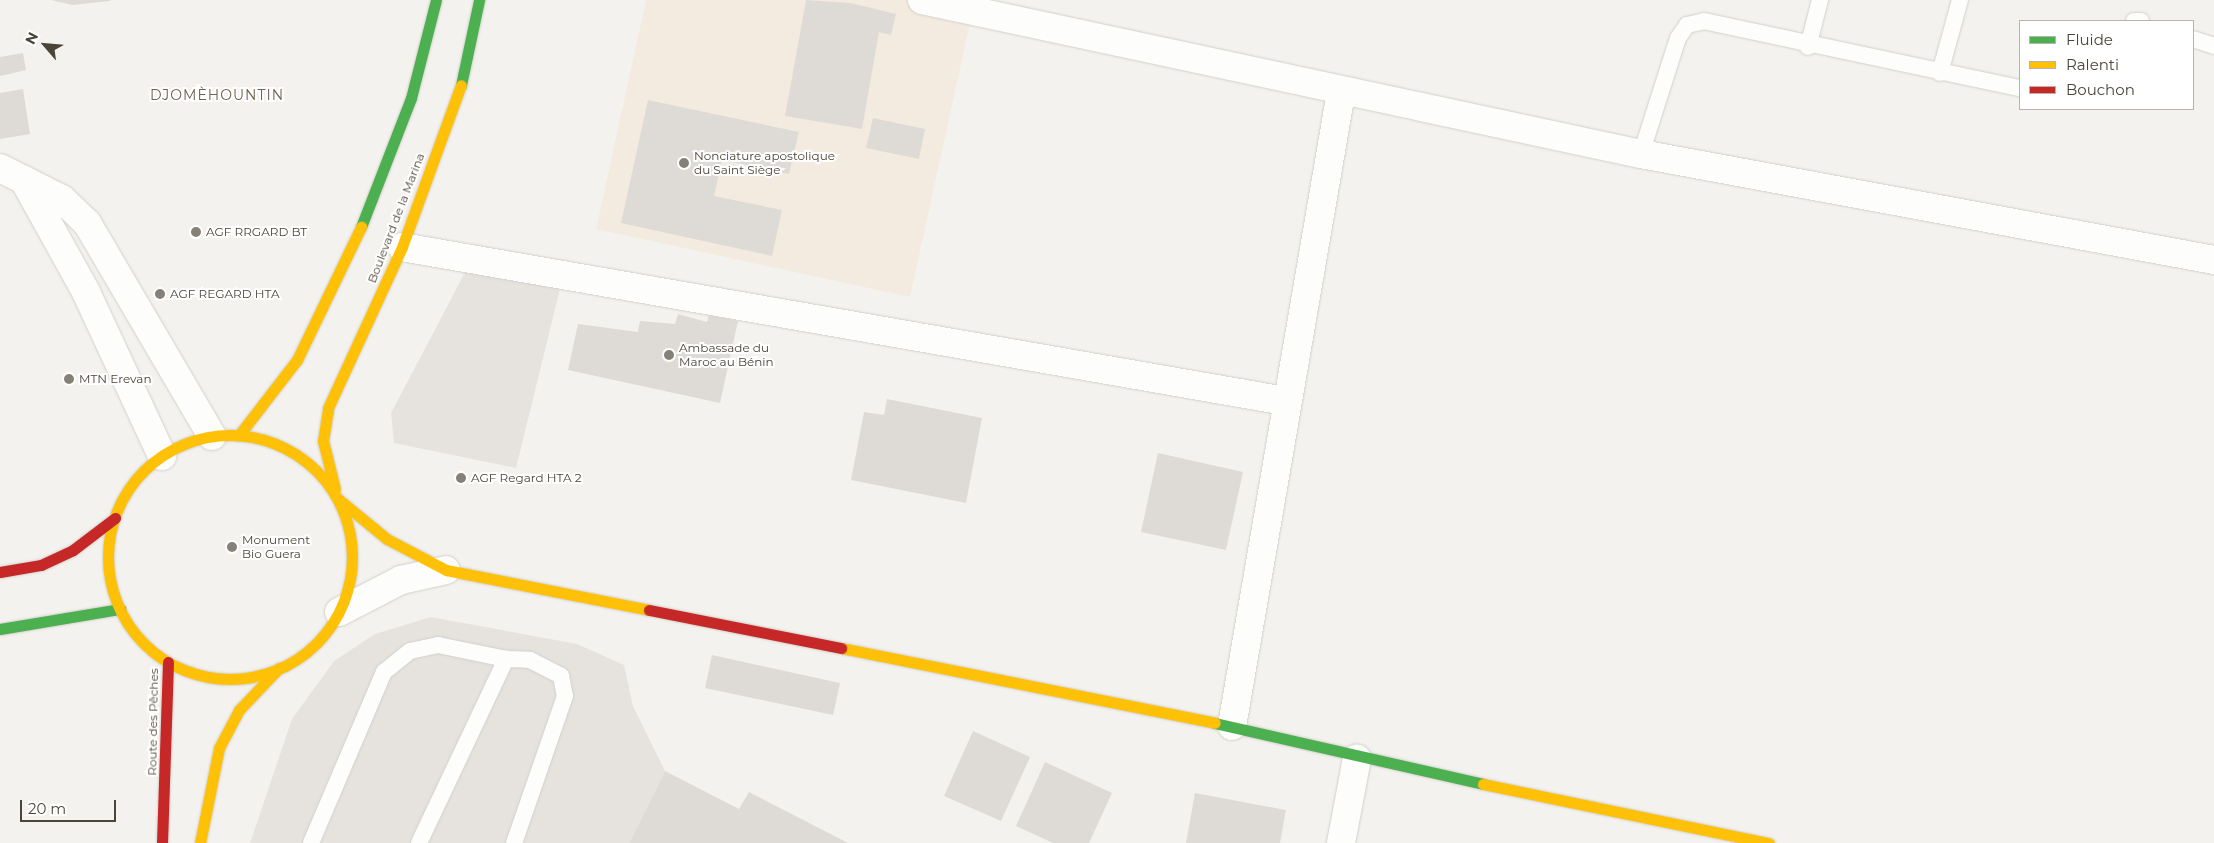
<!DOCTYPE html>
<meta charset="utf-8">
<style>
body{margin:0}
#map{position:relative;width:2214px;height:843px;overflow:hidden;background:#f4f2ee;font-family:Montserrat,sans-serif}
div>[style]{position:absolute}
.commercial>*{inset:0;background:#f3ebdf}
.parking>*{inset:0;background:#e6e3df}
.building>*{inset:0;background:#dedbd6}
.roads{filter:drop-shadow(0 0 1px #d2d0cb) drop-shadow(0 0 1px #d2d0cb)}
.lane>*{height:16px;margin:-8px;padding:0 8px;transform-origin:8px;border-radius:8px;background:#fdfdfc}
.street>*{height:28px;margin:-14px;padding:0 14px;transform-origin:14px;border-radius:14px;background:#fdfdfc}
.fast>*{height:11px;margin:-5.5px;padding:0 5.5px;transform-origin:5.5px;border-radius:5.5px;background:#4caf50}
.slow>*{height:11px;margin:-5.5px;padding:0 5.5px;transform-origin:5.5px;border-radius:5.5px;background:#ffc107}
.slow>.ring{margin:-5.5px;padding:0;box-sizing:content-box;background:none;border:11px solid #ffc107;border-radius:50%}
.jam>*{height:11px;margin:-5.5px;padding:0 5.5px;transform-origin:5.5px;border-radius:5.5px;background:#c62828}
.dots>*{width:14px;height:14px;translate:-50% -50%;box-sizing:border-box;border:2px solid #fff;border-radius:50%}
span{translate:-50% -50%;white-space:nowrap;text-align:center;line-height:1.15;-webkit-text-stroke:4px #fff;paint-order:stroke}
.poi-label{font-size:12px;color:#4b4439}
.left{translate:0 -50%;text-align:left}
.street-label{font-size:12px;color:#4b4439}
.neighbourhood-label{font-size:14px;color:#6e6250;letter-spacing:1px}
.legend{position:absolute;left:2019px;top:20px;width:175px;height:90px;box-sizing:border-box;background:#fff;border:1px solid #b7b4b0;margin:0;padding:6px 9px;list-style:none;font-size:15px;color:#4b4439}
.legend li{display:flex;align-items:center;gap:10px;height:25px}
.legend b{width:25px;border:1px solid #b7b4b0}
.north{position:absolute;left:20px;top:20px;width:50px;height:50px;-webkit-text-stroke:4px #fff;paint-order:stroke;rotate:297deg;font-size:14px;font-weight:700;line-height:20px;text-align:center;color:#4b4439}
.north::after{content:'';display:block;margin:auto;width:18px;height:22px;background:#4b4439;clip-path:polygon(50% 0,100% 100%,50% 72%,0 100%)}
.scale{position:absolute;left:20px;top:800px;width:96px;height:22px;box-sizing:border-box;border:2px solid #4b4439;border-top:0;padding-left:6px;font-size:15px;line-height:18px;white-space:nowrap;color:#4b4439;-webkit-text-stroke:4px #fff;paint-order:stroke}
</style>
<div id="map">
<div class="commercial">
<i style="clip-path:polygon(646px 0,909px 0,972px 14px,910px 297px,596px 229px)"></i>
</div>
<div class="parking">
<i style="clip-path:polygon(470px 263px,562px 281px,516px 468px,394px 443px,391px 413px)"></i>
<i style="clip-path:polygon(431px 617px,577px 644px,624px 665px,633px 706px,665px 771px,629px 843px,250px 843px,292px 719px,334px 661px,375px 634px)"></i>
</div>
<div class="building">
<i style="clip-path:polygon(51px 0,110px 0,110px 1px,72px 5px)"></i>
<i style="clip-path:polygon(806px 0,851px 3px,896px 14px,891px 35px,879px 32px,862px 129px,785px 116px)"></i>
<i style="clip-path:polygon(23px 53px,26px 70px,0 76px,0 57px)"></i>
<i style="clip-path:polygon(23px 89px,30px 134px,0 139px,0 93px)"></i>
<i style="clip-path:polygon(648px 100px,799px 132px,789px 174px,722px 160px,714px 196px,782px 210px,772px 256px,621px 223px)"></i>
<i style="clip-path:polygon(873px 118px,925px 129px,919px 159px,866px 148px)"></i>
<i style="clip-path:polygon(678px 314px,707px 322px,709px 315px,738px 321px,720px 403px,568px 370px,578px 324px,638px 332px,640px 321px,675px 324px)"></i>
<i style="clip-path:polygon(887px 399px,982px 418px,966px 503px,851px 480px,864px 412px,884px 415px)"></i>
<i style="clip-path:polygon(1158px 453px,1243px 472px,1226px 550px,1141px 532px)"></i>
<i style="clip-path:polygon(712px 655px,840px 683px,833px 715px,705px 688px)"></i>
<i style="clip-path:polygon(973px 731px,1030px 757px,1001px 821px,944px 796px)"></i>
<i style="clip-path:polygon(1045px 762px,1112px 793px,1089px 843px,1053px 843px,1016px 826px)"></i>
<i style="clip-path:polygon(665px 771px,739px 809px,749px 792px,848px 843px,629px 843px)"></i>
<i style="clip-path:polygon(1195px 793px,1286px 810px,1280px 843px,1186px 843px)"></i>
</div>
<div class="roads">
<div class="lane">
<i style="left:2134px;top:21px;width:7px"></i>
<i style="left:2193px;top:39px;width:22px;rotate:18deg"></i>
<i style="left:1808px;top:47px;width:49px;rotate:-75.7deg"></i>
<i style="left:1940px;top:73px;width:76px;rotate:-74.7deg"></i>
<i style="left:1641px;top:154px;width:122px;rotate:-72.3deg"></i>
<i style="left:1678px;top:38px;width:16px;rotate:-55deg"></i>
<i style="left:1687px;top:25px;width:17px;rotate:-13deg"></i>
<i style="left:1704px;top:21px;width:323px;rotate:12deg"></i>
<i style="left:311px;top:843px;width:186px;rotate:-66.9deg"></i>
<i style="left:384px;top:672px;width:33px;rotate:-39deg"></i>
<i style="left:410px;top:651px;width:29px;rotate:-12deg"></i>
<i style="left:438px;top:645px;width:69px;rotate:11.6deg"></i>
<i style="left:419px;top:843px;width:204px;rotate:-64.7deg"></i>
<i style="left:506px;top:659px;width:24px;rotate:2deg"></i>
<i style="left:530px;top:660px;width:35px;rotate:27deg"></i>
<i style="left:561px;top:676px;width:20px;rotate:79deg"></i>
<i style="left:565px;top:696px;width:156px;rotate:109.1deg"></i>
</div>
<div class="street">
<i style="left:922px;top:0;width:735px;rotate:12.09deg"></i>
<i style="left:1641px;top:154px;width:583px;rotate:10.48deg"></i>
<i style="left:0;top:168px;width:69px;rotate:26.6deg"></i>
<i style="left:62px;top:199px;width:35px;rotate:44deg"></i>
<i style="left:87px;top:223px;width:247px;rotate:59.6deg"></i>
<i style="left:24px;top:180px;width:128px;rotate:61deg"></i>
<i style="left:86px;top:292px;width:181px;rotate:65.1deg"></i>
<i style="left:402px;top:247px;width:896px;rotate:9.89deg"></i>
<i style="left:339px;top:612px;width:70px;rotate:-27.3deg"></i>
<i style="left:401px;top:580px;width:46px;rotate:-12.5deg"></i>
<i style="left:1232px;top:726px;width:643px;rotate:-80.24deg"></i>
<i style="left:1341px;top:843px;width:86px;rotate:-79.3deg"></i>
</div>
<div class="fast">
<i style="left:461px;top:85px;width:87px;rotate:-78deg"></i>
<i style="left:361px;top:227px;width:138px;rotate:-68.8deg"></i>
<i style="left:411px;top:98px;width:101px;rotate:-75.7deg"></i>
<i style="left:0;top:629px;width:122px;rotate:-9.5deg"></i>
<i style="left:1215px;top:723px;width:275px;rotate:12.8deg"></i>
</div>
<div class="slow">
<i style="left:239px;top:435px;width:95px;rotate:-52.3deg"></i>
<i style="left:297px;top:360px;width:148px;rotate:-64.3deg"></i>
<i class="ring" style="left:108px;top:435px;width:233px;height:233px"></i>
<i style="left:335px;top:489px;width:49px;rotate:-104deg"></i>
<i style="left:323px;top:441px;width:33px;rotate:-81deg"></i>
<i style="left:328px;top:408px;width:177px;rotate:-65.3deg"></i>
<i style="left:402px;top:247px;width:172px;rotate:-70deg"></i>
<i style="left:337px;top:498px;width:65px;rotate:39.4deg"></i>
<i style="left:387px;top:539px;width:67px;rotate:27.7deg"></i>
<i style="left:446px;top:570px;width:207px;rotate:11.1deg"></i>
<i style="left:841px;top:648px;width:381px;rotate:11.3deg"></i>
<i style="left:1483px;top:784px;width:292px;rotate:11.7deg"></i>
<i style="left:200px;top:843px;width:97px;rotate:-78.7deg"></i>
<i style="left:219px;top:748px;width:43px;rotate:-62.2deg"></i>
<i style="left:239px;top:710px;width:58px;rotate:-46.4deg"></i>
</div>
<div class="jam">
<i style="left:0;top:572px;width:42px;rotate:-9.7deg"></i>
<i style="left:41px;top:565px;width:35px;rotate:-25deg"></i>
<i style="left:73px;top:550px;width:53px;rotate:-37.3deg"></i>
<i style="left:649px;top:610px;width:196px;rotate:11.2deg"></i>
<i style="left:162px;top:843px;width:181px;rotate:-88.1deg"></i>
</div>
</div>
<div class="dots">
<i style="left:684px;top:163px;background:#868178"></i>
<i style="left:196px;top:232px;background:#868178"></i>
<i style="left:160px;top:294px;background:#868178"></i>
<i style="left:669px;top:355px;background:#868178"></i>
<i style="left:69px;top:379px;background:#868178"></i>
<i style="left:461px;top:478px;background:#868178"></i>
<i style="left:232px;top:547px;background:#868178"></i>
</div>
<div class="poi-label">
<span class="left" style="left:694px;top:163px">Nonciature apostolique<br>du Saint Siège</span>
<span class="left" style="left:206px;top:232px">AGF RRGARD BT</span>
<span class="left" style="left:170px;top:294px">AGF REGARD HTA</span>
<span class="left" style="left:679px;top:355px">Ambassade du<br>Maroc au Bénin</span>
<span class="left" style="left:79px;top:379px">MTN Erevan</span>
<span class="left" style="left:471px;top:478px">AGF Regard HTA 2</span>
<span class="left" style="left:242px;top:547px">Monument<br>Bio Guera</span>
</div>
<div class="street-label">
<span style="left:396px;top:218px;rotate:-69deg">Boulevard de la Marina</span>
<span style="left:153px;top:722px;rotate:-89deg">Route des Pêches</span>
</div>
<div class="neighbourhood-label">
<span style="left:217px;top:95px">DJOMÈHOUNTIN</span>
</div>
<ul class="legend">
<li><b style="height:6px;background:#4caf50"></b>Fluide</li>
<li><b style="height:6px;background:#ffc107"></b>Ralenti</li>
<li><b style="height:6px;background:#c62828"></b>Bouchon</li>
</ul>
<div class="north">N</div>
<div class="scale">20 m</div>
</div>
